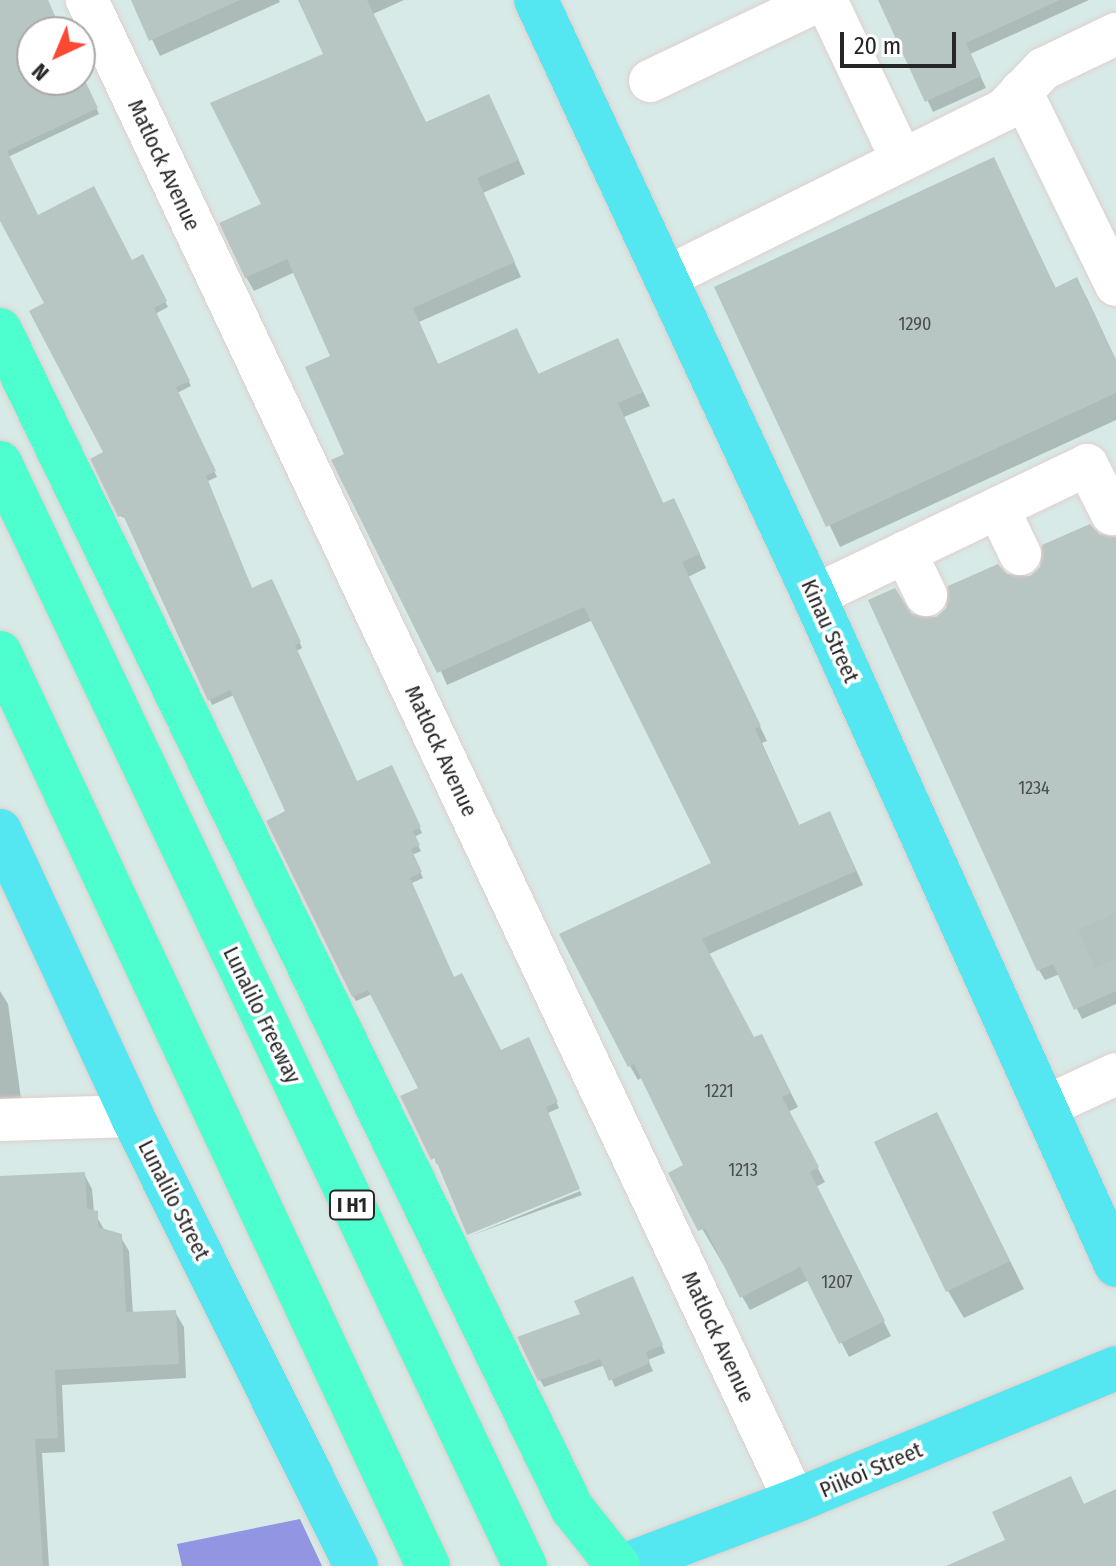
<!DOCTYPE html>
<style>
body{margin:0}
#map{position:relative;width:1116px;height:1566px;overflow:hidden;background:#d7eae7;font-family:"Fira Sans Condensed",sans-serif}
div>[style]{position:absolute}
.green>*{inset:0;background:#9295e2}
.shadow>*{inset:0;background:#0003}
.building>*{inset:0;background:#b7c5c3}
.minor-tunnel>*{height:42px;margin-top:-21px;transform-origin:0;background:repeating-linear-gradient(90deg,#b4c3c0 0 42px,transparent 0 63px)}
.roads{filter:drop-shadow(0 0 2px #e0cfcd) drop-shadow(0 0 2px #e0cfcd)}
.minor>*{height:42px;margin:-21px;padding:0 21px;transform-origin:21px;border-radius:21px;background:#fff}
.major>*{height:44px;margin:-22px;padding:0 22px;transform-origin:22px;border-radius:22px;background:#55e7f1}
.highway>*{height:44px;margin:-22px;padding:0 22px;transform-origin:22px;border-radius:22px;background:#4dffcf}
span{translate:-50% -50%;white-space:nowrap;text-align:center;line-height:1.15;-webkit-text-stroke:7px #fff;paint-order:stroke}
.number-label{font-size:18px;color:#4a4e4d}
.number-label span{-webkit-text-stroke-width:0}
.shield-label span{padding:2px 6px;background:#fff;border:2px solid;border-radius:6px;-webkit-text-stroke-width:0}
.shield-label{font-size:20px;color:#262626;font-weight:700}
.street-label{font-size:22px;color:#262626}
.north{position:absolute;left:16px;top:16px;width:80px;height:80px;box-sizing:border-box;background:#fff;border:2px solid #a8a8a8;border-radius:50%;rotate:224deg;font-size:22px;font-weight:700;line-height:32px;text-align:center;color:#262626}
.north::after{content:'';display:block;margin:auto;width:28px;height:36px;background:#fb4933;clip-path:polygon(50% 0,100% 100%,50% 72%,0 100%)}
.scale{position:absolute;left:840px;top:32px;width:116px;height:36px;box-sizing:border-box;border:4px solid #262626;border-top:0;padding-left:10px;font-size:24px;line-height:28px;white-space:nowrap;color:#262626;-webkit-text-stroke:6px #fff;paint-order:stroke}
</style>
<div id="map">
<div class="green">
<i style="clip-path:polygon(300px 1519px,322px 1566px,182px 1566px,177px 1544px)"></i>
</div>
<div class="shadow">
<i style="clip-path:polygon(0 0,46px 0,61px 32px,32px 32px,32px 80px,80px 80px,80px 73px,99px 114px,8px 157px,38px 217px,132px 262px,145px 262px,168px 307px,155px 314px,191px 386px,177px 393px,217px 477px,208px 481px,252px 590px,275px 587px,302px 648px,297px 651px,357px 784px,394px 773px,422px 833px,414px 837px,421px 851px,412px 855px,423px 878px,412px 883px,454px 979px,500px 1052px,531px 1045px,559px 1108px,436px 1164px,421px 1089px,372px 994px,356px 1001px,353px 996px,288px 812px,234px 695px,212px 705px,127px 519px,120px 516px,106px 453px,47px 304px,0 216px)"></i>
<i style="clip-path:polygon(133px 0,279px 0,280px 2px,160px 56px)"></i>
<i style="clip-path:polygon(300px 0,404px 0,373px 14px,426px 124px,496px 110px,525px 174px,483px 193px,521px 277px,419px 322px,439px 366px,517px 330px,539px 375px,618px 340px,650px 406px,624px 417px,664px 505px,681px 514px,706px 568px,688px 577px,767px 741px,762px 743px,800px 827px,837px 828px,863px 885px,709px 954px,754px 1040px,769px 1050px,798px 1107px,788px 1112px,825px 1182px,816px 1187px,891px 1336px,849px 1357px,809px 1280px,750px 1310px,670px 1174px,686px 1166px,643px 1077px,638px 1080px,630px 1066px,714px 864px,593px 620px,447px 685px,347px 455px,333px 356px,295px 272px,254px 291px,246px 277px,264px 205px,325px 55px)"></i>
<i style="clip-path:polygon(880px 0,1089px 0,970px 54px,986px 88px,933px 112px)"></i>
<i style="clip-path:polygon(994px 160px,1056px 289px,1076px 280px,1088px 300px,1116px 360px,1116px 420px,840px 547px,717px 288px)"></i>
<i style="clip-path:polygon(1099px 536px,1116px 537px,1116px 1004px,1082px 1019px,1060px 974px,1045px 980px,1039px 970px,911px 616px,936px 619px,1006px 576px,1030px 578px)"></i>
<i style="clip-path:polygon(0 991px,8px 1004px,23px 1113px,0 1114px)"></i>
<i style="clip-path:polygon(937px 1114px,1024px 1289px,964px 1318px,948px 1291px)"></i>
<i style="clip-path:polygon(84px 1174px,92px 1189px,94px 1212px,105px 1231px,120px 1236px,129px 1251px,133px 1314px,175px 1312px,184px 1327px,186px 1378px,62px 1385px,65px 1452px,42px 1453px,49px 1566px,0 1566px,0 1180px)"></i>
<i style="clip-path:polygon(580px 1191px,582px 1195px,470px 1236px)"></i>
<i style="clip-path:polygon(636px 1285px,665px 1353px,648px 1360px,653px 1371px,615px 1387px,605px 1365px,544px 1387px,540px 1380px,583px 1315px)"></i>
</div>
<div class="building">
<i style="clip-path:polygon(0 0,48px 0,62px 32px,32px 32px,32px 80px,80px 80px,80px 70px,98px 108px,7px 151px,38px 215px,94px 186px,132px 260px,143px 254px,167px 301px,154px 308px,190px 381px,176px 387px,216px 471px,206px 476px,252px 588px,272px 579px,301px 642px,295px 645px,357px 781px,392px 765px,421px 827px,413px 831px,420px 845px,411px 849px,422px 872px,410px 878px,454px 977px,462px 973px,501px 1050px,529px 1037px,558px 1102px,546px 1107px,580px 1189px,467px 1235px,435px 1158px,431px 1160px,400px 1096px,418px 1088px,368px 990px,352px 997px,266px 821px,285px 811px,230px 690px,208px 701px,123px 515px,118px 517px,90px 459px,103px 452px,29px 311px,44px 303px,0 221px)"></i>
<i style="clip-path:polygon(131px 0,240px 0,149px 41px)"></i>
<i style="clip-path:polygon(298px 0,367px 0,426px 122px,489px 94px,519px 160px,477px 178px,515px 262px,413px 308px,438px 364px,517px 328px,538px 374px,618px 338px,643px 392px,618px 403px,663px 503px,674px 498px,700px 554px,682px 562px,761px 726px,755px 729px,799px 825px,830px 811px,856px 871px,702px 939px,754px 1037px,762px 1034px,791px 1093px,782px 1097px,819px 1167px,810px 1172px,885px 1321px,839px 1344px,800px 1267px,740px 1298px,705px 1228px,698px 1231px,668px 1173px,683px 1165px,634px 1064px,628px 1067px,559px 934px,711px 863px,584px 607px,437px 673px,331px 460px,344px 454px,305px 367px,330px 356px,287px 259px,245px 278px,219px 223px,261px 204px,210px 103px,323px 54px)"></i>
<i style="clip-path:polygon(878px 0,1060px 0,966px 43px,981px 76px,925px 102px)"></i>
<i style="clip-path:polygon(994px 157px,1055px 288px,1077px 277px,1116px 361px,1116px 393px,826px 527px,714px 287px)"></i>
<i style="clip-path:polygon(1090px 524px,1100px 534px,1116px 537px,1116px 991px,1074px 1010px,1053px 964px,1037px 971px,868px 600px,895px 588px,912px 614px,936px 617px,946px 608px,948px 586px,998px 564px,1007px 574px,1030px 576px,1040px 567px,1042px 545px)"></i>
<i style="clip-path:polygon(937px 1112px,1010px 1261px,946px 1292px,874px 1142px)"></i>
<i style="clip-path:polygon(85px 1172px,87px 1209px,98px 1211px,98px 1227px,122px 1234px,126px 1312px,176px 1310px,179px 1364px,55px 1370px,58px 1438px,35px 1439px,43px 1566px,0 1566px,0 1176px)"></i>
<i style="clip-path:polygon(633px 1276px,663px 1345px,646px 1352px,650px 1363px,609px 1381px,600px 1359px,538px 1381px,517px 1337px,580px 1314px,574px 1301px)"></i>
<i style="clip-path:polygon(1071px 1476px,1084px 1504px,1116px 1489px,1116px 1566px,946px 1566px,1005px 1540px,992px 1512px)"></i>
</div>
<div class="minor-tunnel">
<i style="left:1097px;top:921px;width:47px;rotate:66.2deg"></i>
</div>
<div class="roads">
<div class="minor">
<i style="left:87px;top:0;width:1660px;rotate:64.75deg"></i>
<i style="left:826px;top:0;width:177px;rotate:64.6deg"></i>
<i style="left:650px;top:81px;width:188px;rotate:-25.5deg"></i>
<i style="left:1021px;top:91px;width:216px;rotate:63.9deg"></i>
<i style="left:667px;top:277px;width:376px;rotate:-26.4deg"></i>
<i style="left:1004px;top:110px;width:57px;rotate:-46.4deg"></i>
<i style="left:1043px;top:69px;width:81px;rotate:-25.6deg"></i>
<i style="left:998px;top:508px;width:51px;rotate:64.4deg"></i>
<i style="left:905px;top:552px;width:48px;rotate:64deg"></i>
<i style="left:814px;top:596px;width:303px;rotate:-25.6deg"></i>
<i style="left:1087px;top:465px;width:55px;rotate:63deg"></i>
<i style="left:1045px;top:1107px;width:78px;rotate:-24.9deg"></i>
<i style="left:0;top:1120px;width:132px;rotate:-1.7deg"></i>
</div>
<div class="major">
<i style="left:536px;top:0;width:658px;rotate:64.99deg"></i>
<i style="left:814px;top:596px;width:734px;rotate:65.7deg"></i>
<i style="left:0;top:831px;width:314px;rotate:65.1deg"></i>
<i style="left:132px;top:1116px;width:503px;rotate:63.54deg"></i>
<i style="left:623px;top:1566px;width:184px;rotate:-20.7deg"></i>
<i style="left:795px;top:1501px;width:347px;rotate:-22.5deg"></i>
</div>
<div class="highway">
<i style="left:0;top:330px;width:1310px;rotate:64.1deg"></i>
<i style="left:572px;top:1508px;width:74px;rotate:51.6deg"></i>
<i style="left:0;top:463px;width:1222px;rotate:64.55deg"></i>
<i style="left:0;top:653px;width:1008px;rotate:64.88deg"></i>
</div>
</div>
<div class="number-label">
<span style="left:915px;top:324px">1290</span>
<span style="left:1034px;top:788px">1234</span>
<span style="left:719px;top:1091px">1221</span>
<span style="left:743px;top:1170px">1213</span>
<span style="left:837px;top:1282px">1207</span>
</div>
<div class="shield-label">
<span style="left:352px;top:1205px">I H1</span>
</div>
<div class="street-label">
<span style="left:164px;top:165px;rotate:65deg">Matlock Avenue</span>
<span style="left:830px;top:631px;rotate:66deg">Kinau Street</span>
<span style="left:441px;top:751px;rotate:65deg">Matlock Avenue</span>
<span style="left:262px;top:1015px;rotate:64deg">Lunalilo Freeway</span>
<span style="left:174px;top:1200px;rotate:63deg">Lunalilo Street</span>
<span style="left:718px;top:1337px;rotate:65deg">Matlock Avenue</span>
<span style="left:871px;top:1470px;rotate:-23deg">Piikoi Street</span>
</div>
<div class="north">N</div>
<div class="scale">20 m</div>
</div>
